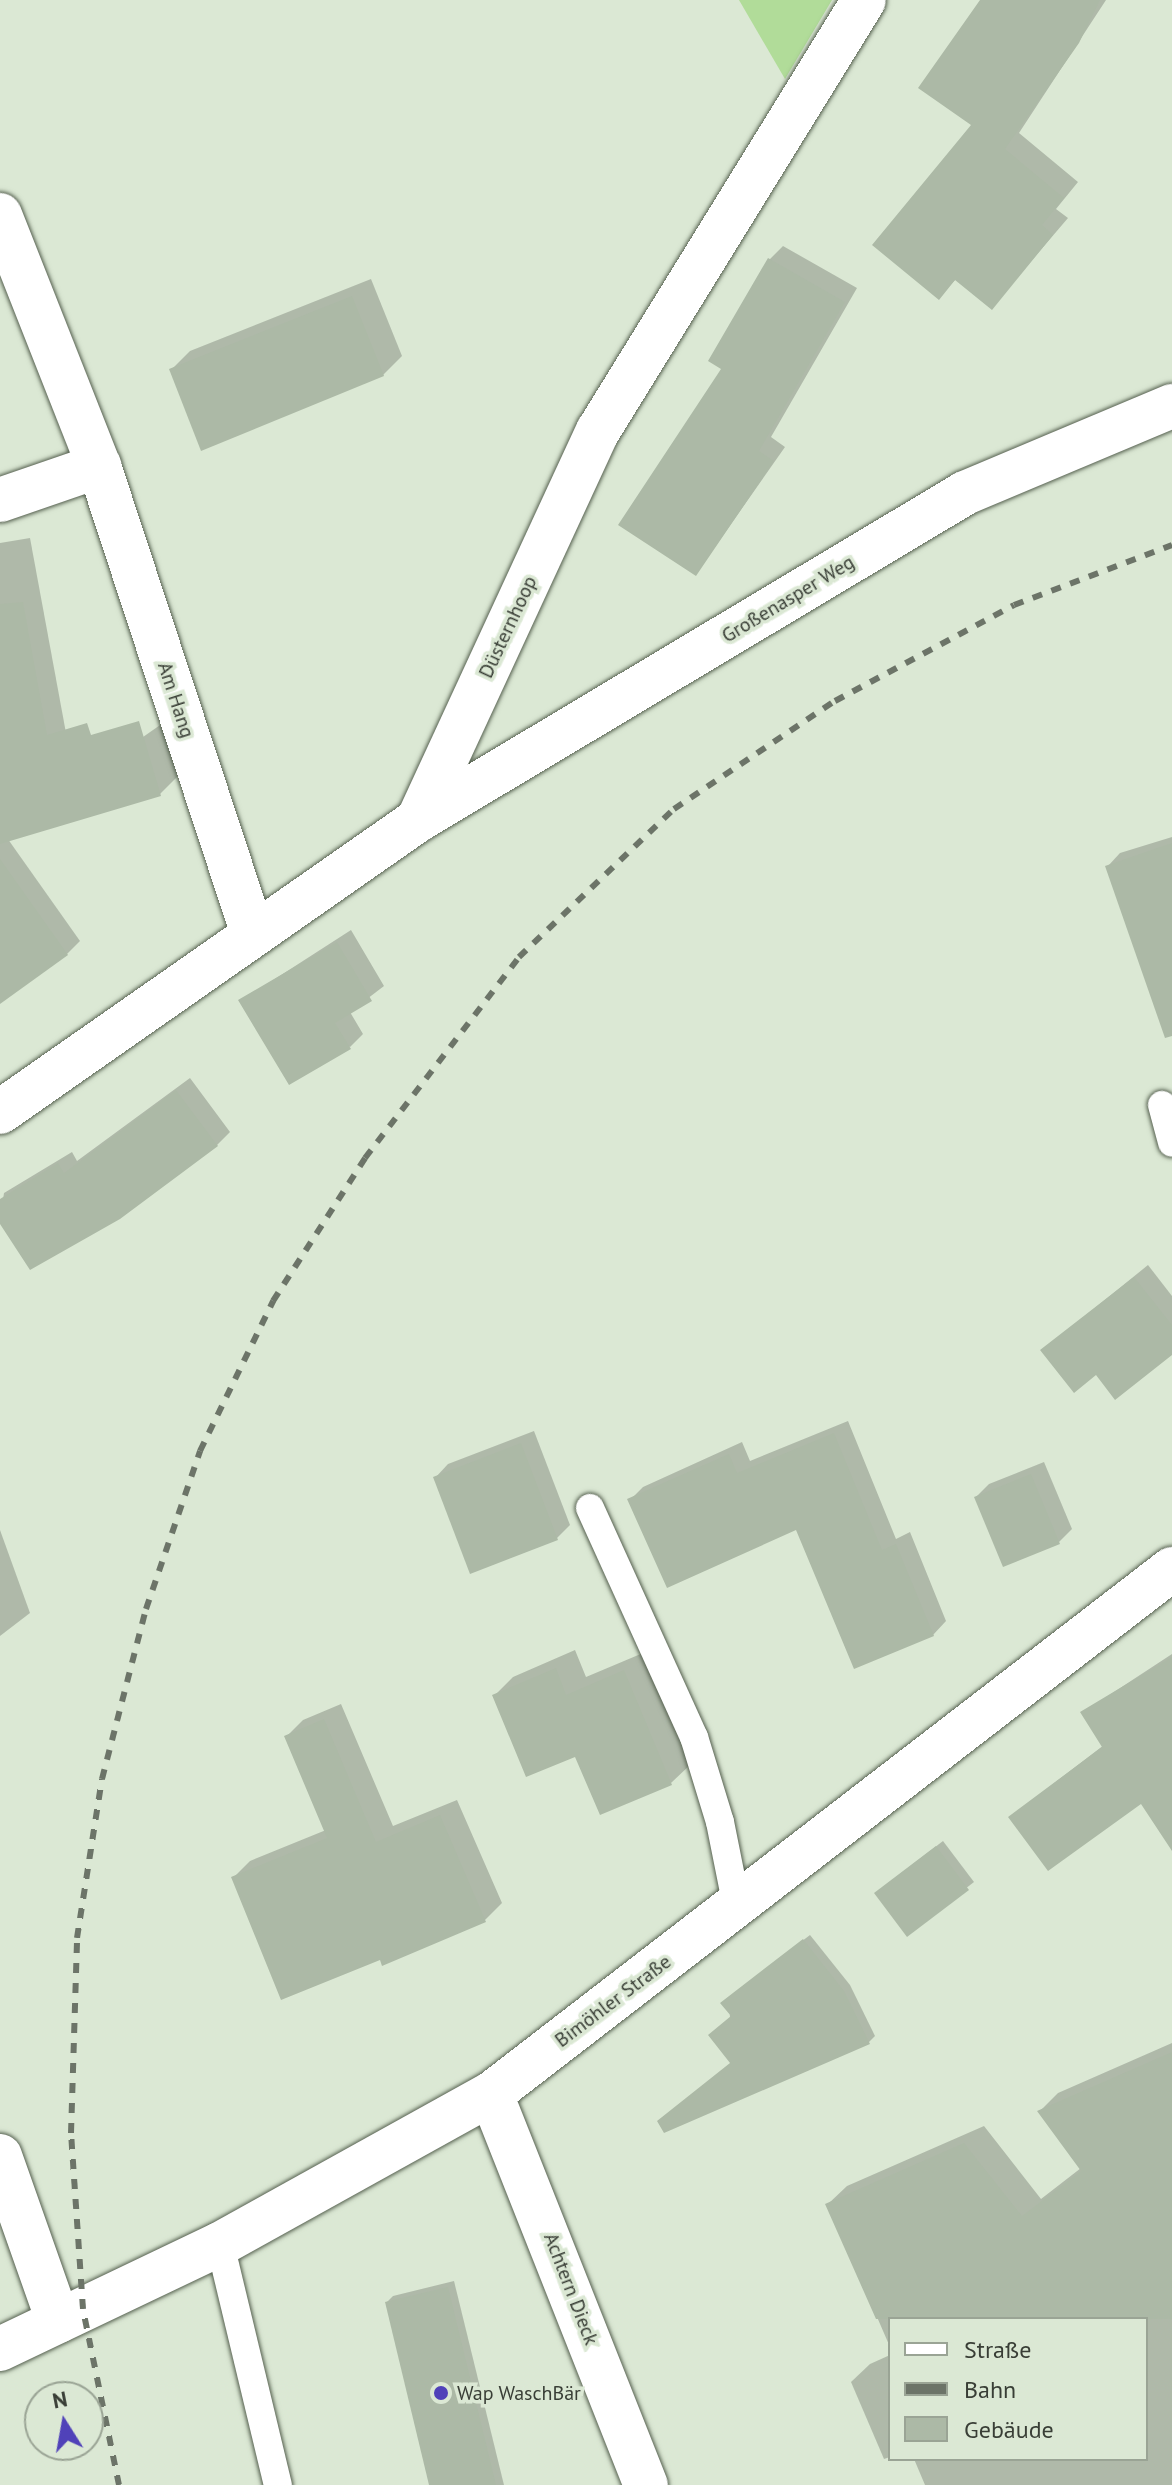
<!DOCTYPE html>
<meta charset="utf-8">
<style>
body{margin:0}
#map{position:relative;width:1172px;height:2485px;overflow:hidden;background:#dbe8d4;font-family:"PT Sans",sans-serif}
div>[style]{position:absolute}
.green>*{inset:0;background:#b1dc99}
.shadow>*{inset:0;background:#0003}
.building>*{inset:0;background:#acb9a6}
.roads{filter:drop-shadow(0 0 2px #55604f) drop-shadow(0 0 2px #55604f)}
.service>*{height:28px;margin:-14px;padding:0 14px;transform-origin:14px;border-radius:14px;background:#fff}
.minor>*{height:44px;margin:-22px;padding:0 22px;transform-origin:22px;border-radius:22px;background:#fff}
.tertiary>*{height:44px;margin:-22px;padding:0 22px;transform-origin:22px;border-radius:22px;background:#fff}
.rail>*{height:6px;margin-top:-3px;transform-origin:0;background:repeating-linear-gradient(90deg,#6c7468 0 10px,transparent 0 20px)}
.dots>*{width:22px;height:22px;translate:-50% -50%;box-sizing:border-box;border:4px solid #dbe8d4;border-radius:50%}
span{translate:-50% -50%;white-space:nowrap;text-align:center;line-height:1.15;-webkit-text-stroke:7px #dbe8d4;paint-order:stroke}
.street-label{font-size:20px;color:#393e36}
.poi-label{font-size:20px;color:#393e36}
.left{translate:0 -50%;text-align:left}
.legend{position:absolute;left:888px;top:2317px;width:260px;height:144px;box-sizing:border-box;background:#dbe8d4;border:2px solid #9aa495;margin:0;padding:10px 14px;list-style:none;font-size:24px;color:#393e36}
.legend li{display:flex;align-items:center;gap:16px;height:40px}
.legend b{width:40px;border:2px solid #9aa495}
.north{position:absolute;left:24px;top:2381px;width:80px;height:80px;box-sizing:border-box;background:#dbe8d4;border:2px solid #9aa495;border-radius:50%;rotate:349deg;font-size:22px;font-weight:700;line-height:32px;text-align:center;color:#393e36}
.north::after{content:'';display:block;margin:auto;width:28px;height:36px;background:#5042b9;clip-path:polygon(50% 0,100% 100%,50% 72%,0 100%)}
</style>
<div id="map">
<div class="green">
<i style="clip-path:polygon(739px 0,832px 0,785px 79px)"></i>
</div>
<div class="shadow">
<i style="clip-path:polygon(982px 0,1106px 0,1019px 133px,1078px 182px,1056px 209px,1068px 218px,992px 307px,957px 278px,939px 297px,974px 124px)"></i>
<i style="clip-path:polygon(783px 246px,857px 288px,771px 437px,785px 447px,696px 574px,724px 368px,711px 361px,770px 259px)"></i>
<i style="clip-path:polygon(371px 279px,402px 356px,383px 375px,171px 370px,190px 351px)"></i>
<i style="clip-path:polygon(30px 538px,66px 733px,0 764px,0 543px)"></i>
<i style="clip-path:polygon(163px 723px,179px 775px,160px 794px,36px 812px)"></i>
<i style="clip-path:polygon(5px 835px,80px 941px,67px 954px,0 986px,0 839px)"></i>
<i style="clip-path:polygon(1172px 837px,1172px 973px,1108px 866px,1120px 853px)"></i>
<i style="clip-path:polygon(351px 930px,384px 986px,350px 1012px,363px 1034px,350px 1047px,241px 1001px)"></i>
<i style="clip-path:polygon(190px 1078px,230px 1132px,217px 1145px,0 1220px,4px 1193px,72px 1152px,77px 1161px)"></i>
<i style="clip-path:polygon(1148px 1265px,1172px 1296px,1172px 1353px,1097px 1372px,1043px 1350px)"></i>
<i style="clip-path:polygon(848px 1421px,896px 1539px,910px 1532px,946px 1621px,933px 1635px,797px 1527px,630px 1500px,643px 1487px,742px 1442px,750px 1461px)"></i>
<i style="clip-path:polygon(534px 1431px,570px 1525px,557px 1538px,435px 1478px,448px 1464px)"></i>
<i style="clip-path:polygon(1044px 1462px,1072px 1529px,1059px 1542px,976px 1497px,989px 1484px)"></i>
<i style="clip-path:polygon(0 1530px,30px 1613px,0 1636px)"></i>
<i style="clip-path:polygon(575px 1650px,586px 1677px,643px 1653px,690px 1765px,671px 1783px,495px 1695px,513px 1677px)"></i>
<i style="clip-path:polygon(1172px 1654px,1172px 1848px,1141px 1801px,1010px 1817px,1104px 1745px,1082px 1713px)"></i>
<i style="clip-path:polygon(341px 1704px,393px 1826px,457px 1800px,502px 1903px,485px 1920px,381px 1958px,233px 1878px,250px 1861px,326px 1830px,286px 1737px,303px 1720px)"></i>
<i style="clip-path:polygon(943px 1841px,974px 1882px,907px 1934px,883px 1887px)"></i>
<i style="clip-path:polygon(810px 1935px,850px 1985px,875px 2036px,869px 2042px,732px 2062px,729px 1997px)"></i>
<i style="clip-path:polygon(1172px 2043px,1172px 2485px,925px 2485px,914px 2459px,1146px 2459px,1146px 2319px,890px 2319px,890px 2347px,828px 2204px,847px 2186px,984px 2126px,1041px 2199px,1081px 2168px,1039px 2112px,1058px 2093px)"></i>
<i style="clip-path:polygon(454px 2281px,504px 2485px,432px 2485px,387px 2302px,393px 2296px)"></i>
<i style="clip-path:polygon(890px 2355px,890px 2457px,884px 2459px,851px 2382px,870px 2364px)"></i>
</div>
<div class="building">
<i style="clip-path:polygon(980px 0,1100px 0,1079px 43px,1005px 149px,1064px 198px,1042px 225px,1053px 235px,992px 310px,955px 280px,939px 300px,872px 245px,971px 125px,918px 88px)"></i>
<i style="clip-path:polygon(768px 258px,845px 302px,759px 451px,774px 461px,696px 576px,618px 525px,721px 369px,708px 361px)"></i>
<i style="clip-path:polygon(352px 296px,384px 376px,201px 451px,169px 369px)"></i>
<i style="clip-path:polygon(23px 602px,47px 735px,87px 723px,91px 735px,139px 721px,161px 796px,0 844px,0 604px)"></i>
<i style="clip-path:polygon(1172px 843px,1172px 1036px,1165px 1038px,1105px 866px)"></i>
<i style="clip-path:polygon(0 859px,68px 955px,0 1004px)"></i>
<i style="clip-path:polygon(337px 942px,372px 1001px,335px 1023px,351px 1049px,289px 1085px,238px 1000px)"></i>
<i style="clip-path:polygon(176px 1090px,218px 1146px,120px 1219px,30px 1270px,0 1224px,0 1199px,58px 1163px,64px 1173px)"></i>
<i style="clip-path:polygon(1134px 1277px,1172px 1325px,1172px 1355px,1115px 1400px,1096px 1375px,1074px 1393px,1040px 1350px)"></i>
<i style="clip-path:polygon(834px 1433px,882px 1550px,896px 1544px,934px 1636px,854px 1669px,796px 1530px,667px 1588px,627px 1499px,729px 1454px,737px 1473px)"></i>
<i style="clip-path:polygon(521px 1443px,558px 1540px,470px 1574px,433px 1477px)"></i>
<i style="clip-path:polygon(1031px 1474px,1060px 1544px,1003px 1567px,974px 1497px)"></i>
<i style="clip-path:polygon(1172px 1657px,1172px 1851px,1141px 1804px,1048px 1871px,1008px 1817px,1102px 1747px,1080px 1712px)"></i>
<i style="clip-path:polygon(556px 1668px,566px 1695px,624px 1670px,672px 1785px,600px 1815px,575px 1757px,526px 1777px,492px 1695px)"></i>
<i style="clip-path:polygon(324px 1719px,376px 1842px,440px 1815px,486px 1922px,382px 1966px,380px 1960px,281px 2000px,231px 1877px,327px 1838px,284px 1736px)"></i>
<i style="clip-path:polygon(936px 1846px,969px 1890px,907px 1937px,874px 1893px)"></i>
<i style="clip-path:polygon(803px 1939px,844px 1991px,870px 2044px,664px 2133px,657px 2121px,730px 2063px,708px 2035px,731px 2016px,720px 2003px)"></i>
<i style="clip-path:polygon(1172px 2052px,1172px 2319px,876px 2319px,825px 2204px,964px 2143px,1022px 2216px,1081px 2171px,1037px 2111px)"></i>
<i style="clip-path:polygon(448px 2287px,496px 2485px,429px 2485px,385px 2302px)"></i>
</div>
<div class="roads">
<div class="service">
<i style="left:1162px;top:1105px;width:39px;rotate:75deg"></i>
<i style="left:590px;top:1508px;width:252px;rotate:65.6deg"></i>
<i style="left:694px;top:1737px;width:89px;rotate:73deg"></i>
<i style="left:720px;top:1822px;width:87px;rotate:78.7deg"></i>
<i style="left:220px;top:2244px;width:248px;rotate:76.5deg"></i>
</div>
<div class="minor">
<i style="left:0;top:215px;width:270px;rotate:68.5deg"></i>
<i style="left:99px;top:466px;width:493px;rotate:71.8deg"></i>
<i style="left:0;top:500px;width:105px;rotate:-19deg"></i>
<i style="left:418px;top:820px;width:429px;rotate:-65.2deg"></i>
<i style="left:598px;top:431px;width:506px;rotate:-58.32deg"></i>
<i style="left:0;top:1112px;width:510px;rotate:-34.94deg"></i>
<i style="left:418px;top:820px;width:637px;rotate:-30.87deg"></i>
<i style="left:965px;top:493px;width:225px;rotate:-22.8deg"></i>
<i style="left:491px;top:2094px;width:421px;rotate:68.4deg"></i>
<i style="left:0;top:2156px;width:175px;rotate:70.6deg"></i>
</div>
<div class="tertiary">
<i style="left:0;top:2349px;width:244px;rotate:-25.5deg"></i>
<i style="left:220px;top:2244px;width:310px;rotate:-29deg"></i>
<i style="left:491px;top:2094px;width:860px;rotate:-37.63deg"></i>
</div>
</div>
<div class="rail">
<i style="left:119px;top:2485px;width:180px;rotate:-101.6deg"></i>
<i style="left:83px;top:2309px;width:176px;rotate:-93.9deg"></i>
<i style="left:71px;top:2133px;width:195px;rotate:-88.2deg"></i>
<i style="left:77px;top:1938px;width:161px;rotate:-81.1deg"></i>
<i style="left:102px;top:1779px;width:176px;rotate:-75.5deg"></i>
<i style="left:146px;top:1609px;width:167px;rotate:-71.1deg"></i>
<i style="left:200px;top:1451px;width:167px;rotate:-64deg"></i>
<i style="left:273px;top:1301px;width:170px;rotate:-57.2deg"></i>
<i style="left:365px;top:1158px;width:253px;rotate:-52.5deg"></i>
<i style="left:519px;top:957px;width:214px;rotate:-43.7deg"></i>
<i style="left:674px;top:809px;width:194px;rotate:-33.9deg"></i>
<i style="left:835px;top:701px;width:203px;rotate:-28.2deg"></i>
<i style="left:1014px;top:605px;width:169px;rotate:-20.8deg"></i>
</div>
<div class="dots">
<i style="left:441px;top:2393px;background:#5042b9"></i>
</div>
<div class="street-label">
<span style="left:788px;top:599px;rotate:-31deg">Großenasper Weg</span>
<span style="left:508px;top:627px;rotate:-65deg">Düsternhoop</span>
<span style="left:176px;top:700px;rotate:72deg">Am Hang</span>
<span style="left:613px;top:2001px;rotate:-37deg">Bimöhler Straße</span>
<span style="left:571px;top:2289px;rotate:69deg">Achtern Dieck</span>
</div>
<div class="poi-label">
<span class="left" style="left:457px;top:2393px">Wap WaschBär</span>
</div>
<ul class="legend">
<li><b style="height:10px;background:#fff"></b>Straße</li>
<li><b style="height:10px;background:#6c7468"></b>Bahn</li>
<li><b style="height:22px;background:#acb9a6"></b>Gebäude</li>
</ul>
<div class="north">N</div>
</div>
